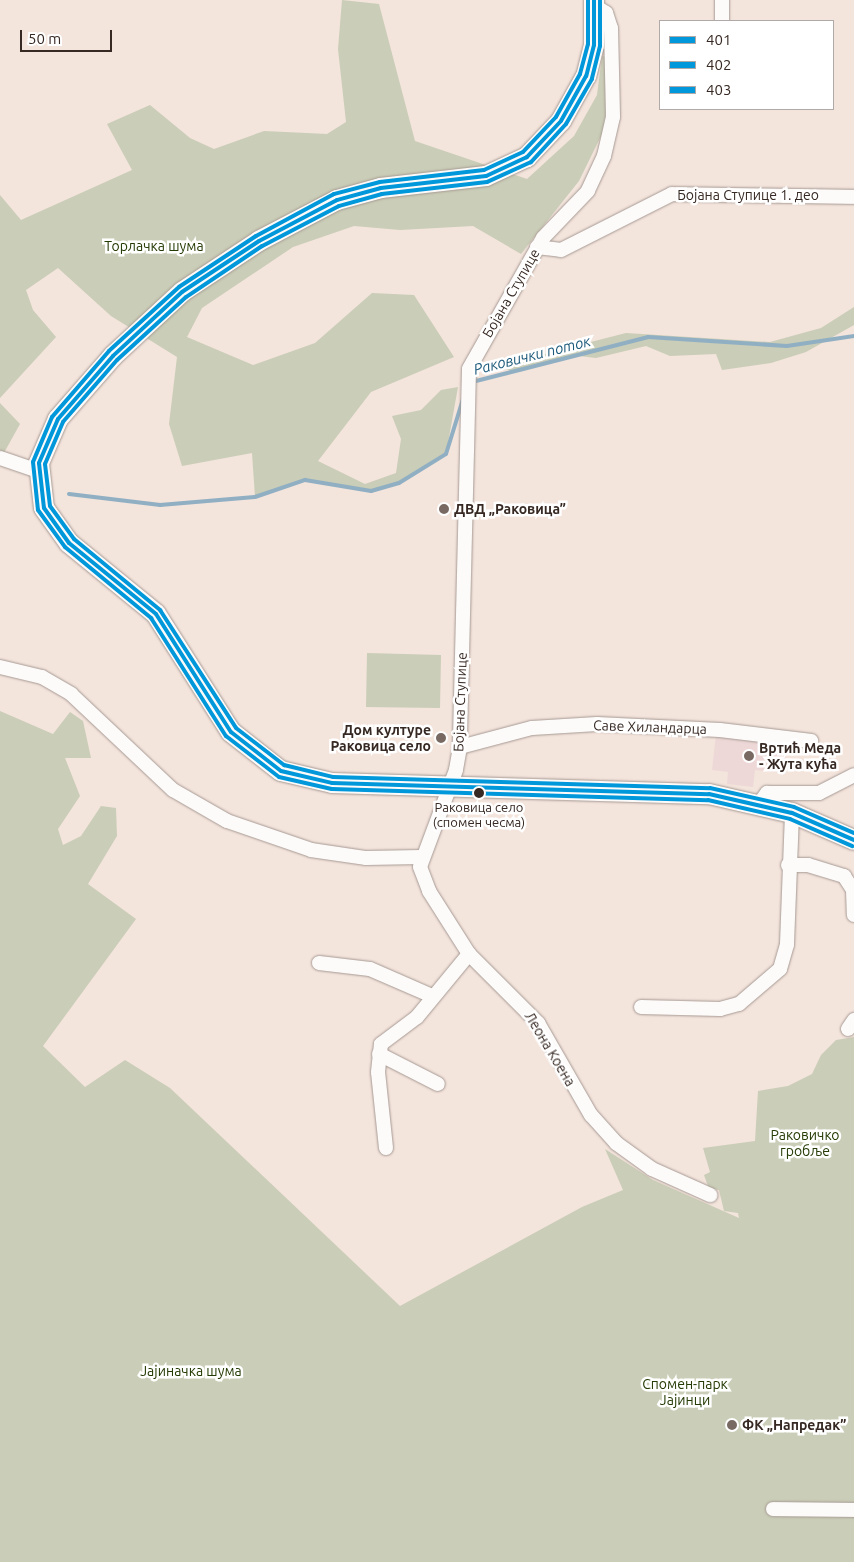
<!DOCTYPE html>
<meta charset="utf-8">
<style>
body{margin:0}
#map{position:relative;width:854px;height:1562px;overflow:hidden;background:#f3e4dc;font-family:Ubuntu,sans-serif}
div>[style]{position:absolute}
.education>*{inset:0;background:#edd8d7}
.green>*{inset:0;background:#cacdb7}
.stream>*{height:4px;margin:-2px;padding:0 2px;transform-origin:2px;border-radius:2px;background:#90afc3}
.roads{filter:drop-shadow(0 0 1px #a69a93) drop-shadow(0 0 1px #a69a93)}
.minor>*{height:14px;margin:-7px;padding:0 7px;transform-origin:7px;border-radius:7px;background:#fdfbfa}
.secondary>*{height:20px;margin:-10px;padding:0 10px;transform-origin:10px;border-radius:10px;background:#fdfbfa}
.bus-1>*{height:4px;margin:-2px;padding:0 2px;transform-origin:2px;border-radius:2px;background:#0098da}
.bus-2>*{height:4px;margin:-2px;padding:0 2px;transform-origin:2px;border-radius:2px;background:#0098da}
.bus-3>*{height:4px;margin:-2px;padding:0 2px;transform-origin:2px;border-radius:2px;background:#0098da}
.dots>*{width:14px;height:14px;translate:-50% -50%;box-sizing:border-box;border:2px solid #fff;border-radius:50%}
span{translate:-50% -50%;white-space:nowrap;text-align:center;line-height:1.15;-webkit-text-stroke:5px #fff;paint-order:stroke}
.bus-label{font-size:13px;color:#362822}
.street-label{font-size:14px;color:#362822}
.park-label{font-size:14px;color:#253b04}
.poi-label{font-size:14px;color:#362822;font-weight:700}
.left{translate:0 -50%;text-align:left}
.right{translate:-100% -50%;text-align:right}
.water-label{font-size:15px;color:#1d5a7b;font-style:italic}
.legend{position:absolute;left:659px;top:20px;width:175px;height:90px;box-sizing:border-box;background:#fff;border:1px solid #afa9a7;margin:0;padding:6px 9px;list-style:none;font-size:15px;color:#362822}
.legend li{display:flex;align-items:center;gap:10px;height:25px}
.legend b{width:25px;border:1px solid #afa9a7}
.scale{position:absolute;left:20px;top:30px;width:92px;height:22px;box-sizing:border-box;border:2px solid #362822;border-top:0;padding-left:6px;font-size:15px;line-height:18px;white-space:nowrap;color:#362822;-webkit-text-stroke:4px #fff;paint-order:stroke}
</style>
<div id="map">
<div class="education">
<i style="clip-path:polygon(716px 734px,787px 742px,784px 773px,755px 770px,753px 787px,727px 784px,728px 772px,712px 770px)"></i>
</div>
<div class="green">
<i style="clip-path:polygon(342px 0,379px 4px,415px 141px,527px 179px,574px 136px,597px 95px,602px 56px,607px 57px,608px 101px,602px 134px,579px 181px,521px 254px,473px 226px,400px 230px,354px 226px,293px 247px,202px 308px,187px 337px,253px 365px,315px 343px,372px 293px,414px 295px,454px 357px,371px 392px,318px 461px,365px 484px,396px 473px,401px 439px,392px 416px,421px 410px,441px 390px,458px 387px,446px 454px,399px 483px,371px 491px,305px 480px,255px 497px,252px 453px,182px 466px,169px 424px,177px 357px,111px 316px,58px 268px,26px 290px,33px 310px,56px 337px,0 398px,0 195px,21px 220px,132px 170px,107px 124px,150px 105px,190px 138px,214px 149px,264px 131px,327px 134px,346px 122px,338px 49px)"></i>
<i style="clip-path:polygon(854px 307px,854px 325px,806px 352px,771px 363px,722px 370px,716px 354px,670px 356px,646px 346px,596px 358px,571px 355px,519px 372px,493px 367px,626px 333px,770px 342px,821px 328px)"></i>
<i style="clip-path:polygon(0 403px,20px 424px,0 460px)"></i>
<i style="clip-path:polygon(367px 653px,441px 655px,440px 708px,366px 707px)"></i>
<i style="clip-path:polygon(0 711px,53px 734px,70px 712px,83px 721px,91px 758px,65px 758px,80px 796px,58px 829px,63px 845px,81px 836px,101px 806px,116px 808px,117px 836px,88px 884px,136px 919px,43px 1046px,85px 1087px,125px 1060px,170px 1088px,400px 1306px,582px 1207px,623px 1190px,605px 1149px,653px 1180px,739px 1218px,738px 1213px,724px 1211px,719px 1190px,709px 1189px,704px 1175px,710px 1172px,703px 1148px,755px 1141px,758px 1091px,788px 1086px,812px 1074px,821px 1055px,836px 1040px,854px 1037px,854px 1562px,0 1562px)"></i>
</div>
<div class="stream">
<i style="left:472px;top:382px;width:182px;rotate:-14.3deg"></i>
<i style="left:648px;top:337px;width:139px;rotate:3.7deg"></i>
<i style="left:787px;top:346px;width:68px;rotate:-8.5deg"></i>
<i style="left:69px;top:494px;width:92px;rotate:6.9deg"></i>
<i style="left:160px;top:505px;width:95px;rotate:-4.8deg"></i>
<i style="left:255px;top:497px;width:53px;rotate:-18.8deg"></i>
<i style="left:305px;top:480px;width:67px;rotate:9.5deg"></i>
<i style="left:371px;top:491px;width:29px;rotate:-16deg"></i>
<i style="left:399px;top:483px;width:55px;rotate:-31.7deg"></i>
<i style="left:446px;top:454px;width:58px;rotate:-72.8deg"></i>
</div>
<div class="roads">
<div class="minor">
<i style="left:722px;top:0;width:21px;rotate:90deg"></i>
<i style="left:595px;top:6px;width:13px;rotate:32deg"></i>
<i style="left:606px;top:13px;width:16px;rotate:72deg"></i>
<i style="left:611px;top:28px;width:89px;rotate:88.7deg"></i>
<i style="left:613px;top:117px;width:40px;rotate:103deg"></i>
<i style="left:604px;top:156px;width:38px;rotate:115deg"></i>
<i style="left:588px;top:191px;width:65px;rotate:133.8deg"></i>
<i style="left:543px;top:238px;width:150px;rotate:119.5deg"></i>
<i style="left:469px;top:369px;width:378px;rotate:91.4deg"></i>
<i style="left:460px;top:747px;width:23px;rotate:100deg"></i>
<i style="left:456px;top:770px;width:103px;rotate:110.4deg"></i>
<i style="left:420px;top:867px;width:26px;rotate:69deg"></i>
<i style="left:429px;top:891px;width:75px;rotate:57.6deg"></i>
<i style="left:469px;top:954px;width:98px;rotate:45deg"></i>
<i style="left:538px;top:1023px;width:106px;rotate:60.1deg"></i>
<i style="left:591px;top:1115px;width:38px;rotate:48deg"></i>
<i style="left:616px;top:1143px;width:44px;rotate:35.8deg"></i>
<i style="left:652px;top:1169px;width:64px;rotate:24.1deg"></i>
<i style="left:537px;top:247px;width:24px;rotate:7deg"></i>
<i style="left:561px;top:250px;width:124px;rotate:-26.8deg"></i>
<i style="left:672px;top:194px;width:182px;rotate:0.9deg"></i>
<i style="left:0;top:458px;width:40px;rotate:18.9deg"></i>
<i style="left:0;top:667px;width:43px;rotate:13.4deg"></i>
<i style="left:42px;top:677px;width:34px;rotate:30deg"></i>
<i style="left:71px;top:694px;width:140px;rotate:43.3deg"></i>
<i style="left:173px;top:790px;width:62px;rotate:29.9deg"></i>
<i style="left:227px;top:821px;width:89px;rotate:19deg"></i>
<i style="left:311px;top:850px;width:56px;rotate:8.3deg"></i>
<i style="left:366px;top:858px;width:55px;rotate:-1deg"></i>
<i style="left:460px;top:747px;width:74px;rotate:-14.8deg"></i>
<i style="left:532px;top:728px;width:65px;rotate:-3.5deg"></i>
<i style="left:597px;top:724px;width:123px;rotate:2.8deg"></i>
<i style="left:720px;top:730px;width:92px;rotate:6.9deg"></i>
<i style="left:759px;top:804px;width:14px;rotate:-54deg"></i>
<i style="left:767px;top:793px;width:52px"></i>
<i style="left:819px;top:793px;width:39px;rotate:-27deg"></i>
<i style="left:788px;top:865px;width:20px"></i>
<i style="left:808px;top:865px;width:38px;rotate:17deg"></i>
<i style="left:844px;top:876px;width:17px;rotate:57deg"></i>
<i style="left:853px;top:890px;width:25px;rotate:88deg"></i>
<i style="left:319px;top:963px;width:51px;rotate:6.7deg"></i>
<i style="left:370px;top:969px;width:68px;rotate:23.5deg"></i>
<i style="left:641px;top:1007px;width:79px;rotate:1.5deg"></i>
<i style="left:720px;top:1009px;width:20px;rotate:-15deg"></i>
<i style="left:739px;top:1004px;width:54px;rotate:-40.5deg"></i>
<i style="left:780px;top:969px;width:26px;rotate:-74deg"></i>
<i style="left:787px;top:944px;width:131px;rotate:-87.8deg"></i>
<i style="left:848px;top:1029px;width:11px;rotate:-56deg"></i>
<i style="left:379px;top:1054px;width:66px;rotate:27deg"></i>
<i style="left:386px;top:1148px;width:76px;rotate:-96deg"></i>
<i style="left:378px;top:1072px;width:28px;rotate:-84deg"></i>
<i style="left:381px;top:1044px;width:45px;rotate:-36.9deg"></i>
<i style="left:417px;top:1017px;width:82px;rotate:-50.5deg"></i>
<i style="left:773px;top:1509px;width:81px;rotate:0.7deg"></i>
</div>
<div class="secondary">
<i style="left:594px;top:0;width:45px;rotate:90deg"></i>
<i style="left:594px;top:45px;width:32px;rotate:104deg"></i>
<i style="left:586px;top:76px;width:51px;rotate:119.1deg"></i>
<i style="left:561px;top:121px;width:50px;rotate:133.4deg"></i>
<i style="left:527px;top:157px;width:45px;rotate:155.1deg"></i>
<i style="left:486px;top:176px;width:106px;rotate:173.5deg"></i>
<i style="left:381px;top:188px;width:46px;rotate:164.7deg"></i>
<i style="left:337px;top:200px;width:88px;rotate:152.3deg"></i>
<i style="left:259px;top:241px;width:92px;rotate:146.5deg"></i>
<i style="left:182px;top:292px;width:94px;rotate:137.2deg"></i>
<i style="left:113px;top:356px;width:84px;rotate:131.1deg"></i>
<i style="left:58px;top:419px;width:48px;rotate:113.4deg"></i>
<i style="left:39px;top:463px;width:45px;rotate:83.7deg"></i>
<i style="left:44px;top:508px;width:43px;rotate:54.5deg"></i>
<i style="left:69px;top:543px;width:112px;rotate:39.2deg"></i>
<i style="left:156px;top:614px;width:140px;rotate:57.6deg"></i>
<i style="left:231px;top:732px;width:63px;rotate:38deg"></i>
<i style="left:281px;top:771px;width:52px;rotate:13.2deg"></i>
<i style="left:332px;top:783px;width:377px;rotate:1.7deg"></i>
<i style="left:709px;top:794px;width:85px;rotate:12.9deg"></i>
<i style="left:792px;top:813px;width:68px;rotate:23.5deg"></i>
</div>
</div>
<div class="bus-1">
<i style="left:594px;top:0;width:45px;rotate:90deg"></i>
<i style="left:594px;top:45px;width:32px;rotate:104deg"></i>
<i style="left:586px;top:76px;width:51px;rotate:119.1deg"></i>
<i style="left:561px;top:121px;width:50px;rotate:133.4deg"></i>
<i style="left:527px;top:157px;width:45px;rotate:155.1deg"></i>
<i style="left:486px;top:176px;width:106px;rotate:173.5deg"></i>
<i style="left:381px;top:188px;width:46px;rotate:164.7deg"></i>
<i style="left:337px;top:200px;width:88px;rotate:152.3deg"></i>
<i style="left:259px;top:241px;width:92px;rotate:146.5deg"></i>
<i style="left:182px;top:292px;width:94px;rotate:137.2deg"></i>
<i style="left:113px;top:356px;width:84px;rotate:131.1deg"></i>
<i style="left:58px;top:419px;width:48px;rotate:113.4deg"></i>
<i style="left:39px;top:463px;width:45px;rotate:83.7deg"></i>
<i style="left:44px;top:508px;width:43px;rotate:54.5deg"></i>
<i style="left:69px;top:543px;width:112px;rotate:39.2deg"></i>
<i style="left:156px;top:614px;width:140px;rotate:57.6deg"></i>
<i style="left:231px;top:732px;width:63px;rotate:38deg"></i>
<i style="left:281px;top:771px;width:52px;rotate:13.2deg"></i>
<i style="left:332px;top:783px;width:377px;rotate:1.7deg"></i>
<i style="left:709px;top:794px;width:85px;rotate:12.9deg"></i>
<i style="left:792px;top:813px;width:68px;rotate:23.5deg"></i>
</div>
<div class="bus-2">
<i style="left:588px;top:0;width:44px;rotate:90deg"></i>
<i style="left:588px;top:44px;width:31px;rotate:105deg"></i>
<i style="left:580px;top:74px;width:49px;rotate:119.2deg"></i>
<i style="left:556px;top:117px;width:48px;rotate:133.3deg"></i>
<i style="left:523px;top:152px;width:43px;rotate:155.2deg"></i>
<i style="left:484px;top:170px;width:105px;rotate:173.4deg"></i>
<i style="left:380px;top:182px;width:48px;rotate:165.4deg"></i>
<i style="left:334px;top:194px;width:89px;rotate:151.7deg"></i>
<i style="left:256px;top:236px;width:92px;rotate:146.5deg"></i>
<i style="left:179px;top:287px;width:95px;rotate:137.6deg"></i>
<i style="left:109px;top:351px;width:87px;rotate:130.8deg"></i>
<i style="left:52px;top:417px;width:49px;rotate:112.9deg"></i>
<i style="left:33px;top:462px;width:48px;rotate:84.1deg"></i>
<i style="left:38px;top:510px;width:46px;rotate:53.9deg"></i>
<i style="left:65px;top:547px;width:112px;rotate:39.5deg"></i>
<i style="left:151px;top:618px;width:140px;rotate:57.6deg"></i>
<i style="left:226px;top:736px;width:67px;rotate:37.7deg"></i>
<i style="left:279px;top:777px;width:54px;rotate:12.8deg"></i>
<i style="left:332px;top:789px;width:376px;rotate:1.7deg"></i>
<i style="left:708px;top:800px;width:84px;rotate:13deg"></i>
<i style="left:790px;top:819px;width:68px;rotate:23.5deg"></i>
</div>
<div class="bus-3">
<i style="left:600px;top:0;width:46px;rotate:90deg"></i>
<i style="left:600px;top:46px;width:34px;rotate:104deg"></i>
<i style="left:592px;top:79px;width:52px;rotate:120deg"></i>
<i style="left:566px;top:124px;width:52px;rotate:132.6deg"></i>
<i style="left:531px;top:162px;width:48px;rotate:155.6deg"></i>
<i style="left:487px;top:182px;width:106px;rotate:173.5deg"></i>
<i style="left:382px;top:194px;width:45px;rotate:164.4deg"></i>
<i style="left:339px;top:206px;width:87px;rotate:152.5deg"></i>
<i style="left:262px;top:246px;width:92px;rotate:146.1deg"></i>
<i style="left:186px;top:297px;width:93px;rotate:137.6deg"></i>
<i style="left:117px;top:360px;width:82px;rotate:131.1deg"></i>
<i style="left:63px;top:422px;width:46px;rotate:113.2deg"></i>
<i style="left:45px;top:464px;width:42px;rotate:83.2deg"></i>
<i style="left:50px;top:506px;width:41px;rotate:54deg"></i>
<i style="left:74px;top:539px;width:112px;rotate:39.5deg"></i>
<i style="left:160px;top:610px;width:140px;rotate:57.2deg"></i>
<i style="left:236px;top:728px;width:61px;rotate:37.6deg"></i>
<i style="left:284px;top:765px;width:50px;rotate:13.8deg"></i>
<i style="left:333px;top:777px;width:377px;rotate:1.7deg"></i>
<i style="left:710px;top:788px;width:86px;rotate:12.7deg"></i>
<i style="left:794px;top:807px;width:65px;rotate:23.4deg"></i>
</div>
<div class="dots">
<i style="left:444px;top:509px;background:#786a63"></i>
<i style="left:441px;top:738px;background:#786a63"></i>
<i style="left:749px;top:756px;background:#786a63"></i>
<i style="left:479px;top:793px;background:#362822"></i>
<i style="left:732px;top:1425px;background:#786a63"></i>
</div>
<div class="bus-label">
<span style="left:479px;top:815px">Раковица село<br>(спомен чесма)</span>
</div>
<div class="street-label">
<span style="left:748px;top:195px">Бојана Ступице 1. део</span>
<span style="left:511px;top:293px;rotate:-60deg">Бојана Ступице</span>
<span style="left:460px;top:702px;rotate:-88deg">Бојана Ступице</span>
<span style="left:650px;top:727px;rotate:2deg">Саве Хиландарца</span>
<span style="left:550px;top:1049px;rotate:59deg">Леона Коена</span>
</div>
<div class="park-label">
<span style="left:154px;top:246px">Торлачка шума</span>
<span style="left:805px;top:1143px">Раковичко<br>гробље</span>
<span style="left:191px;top:1371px">Јајиначка шума</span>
<span style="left:685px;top:1392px">Спомен-парк<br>Јајинци</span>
</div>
<div class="poi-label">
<span class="left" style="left:454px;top:509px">ДВД „Раковица”</span>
<span class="right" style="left:431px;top:738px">Дом културе<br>Раковица село</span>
<span class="left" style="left:759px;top:756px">Вртић Меда<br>- Жута кућа</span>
<span class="left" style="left:742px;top:1425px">ФК „Напредак”</span>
</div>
<div class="water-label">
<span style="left:532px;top:355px;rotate:-14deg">Раковички поток</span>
</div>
<ul class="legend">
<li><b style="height:6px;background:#0098da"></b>401</li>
<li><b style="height:6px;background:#0098da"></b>402</li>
<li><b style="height:6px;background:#0098da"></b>403</li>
</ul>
<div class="scale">50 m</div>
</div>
